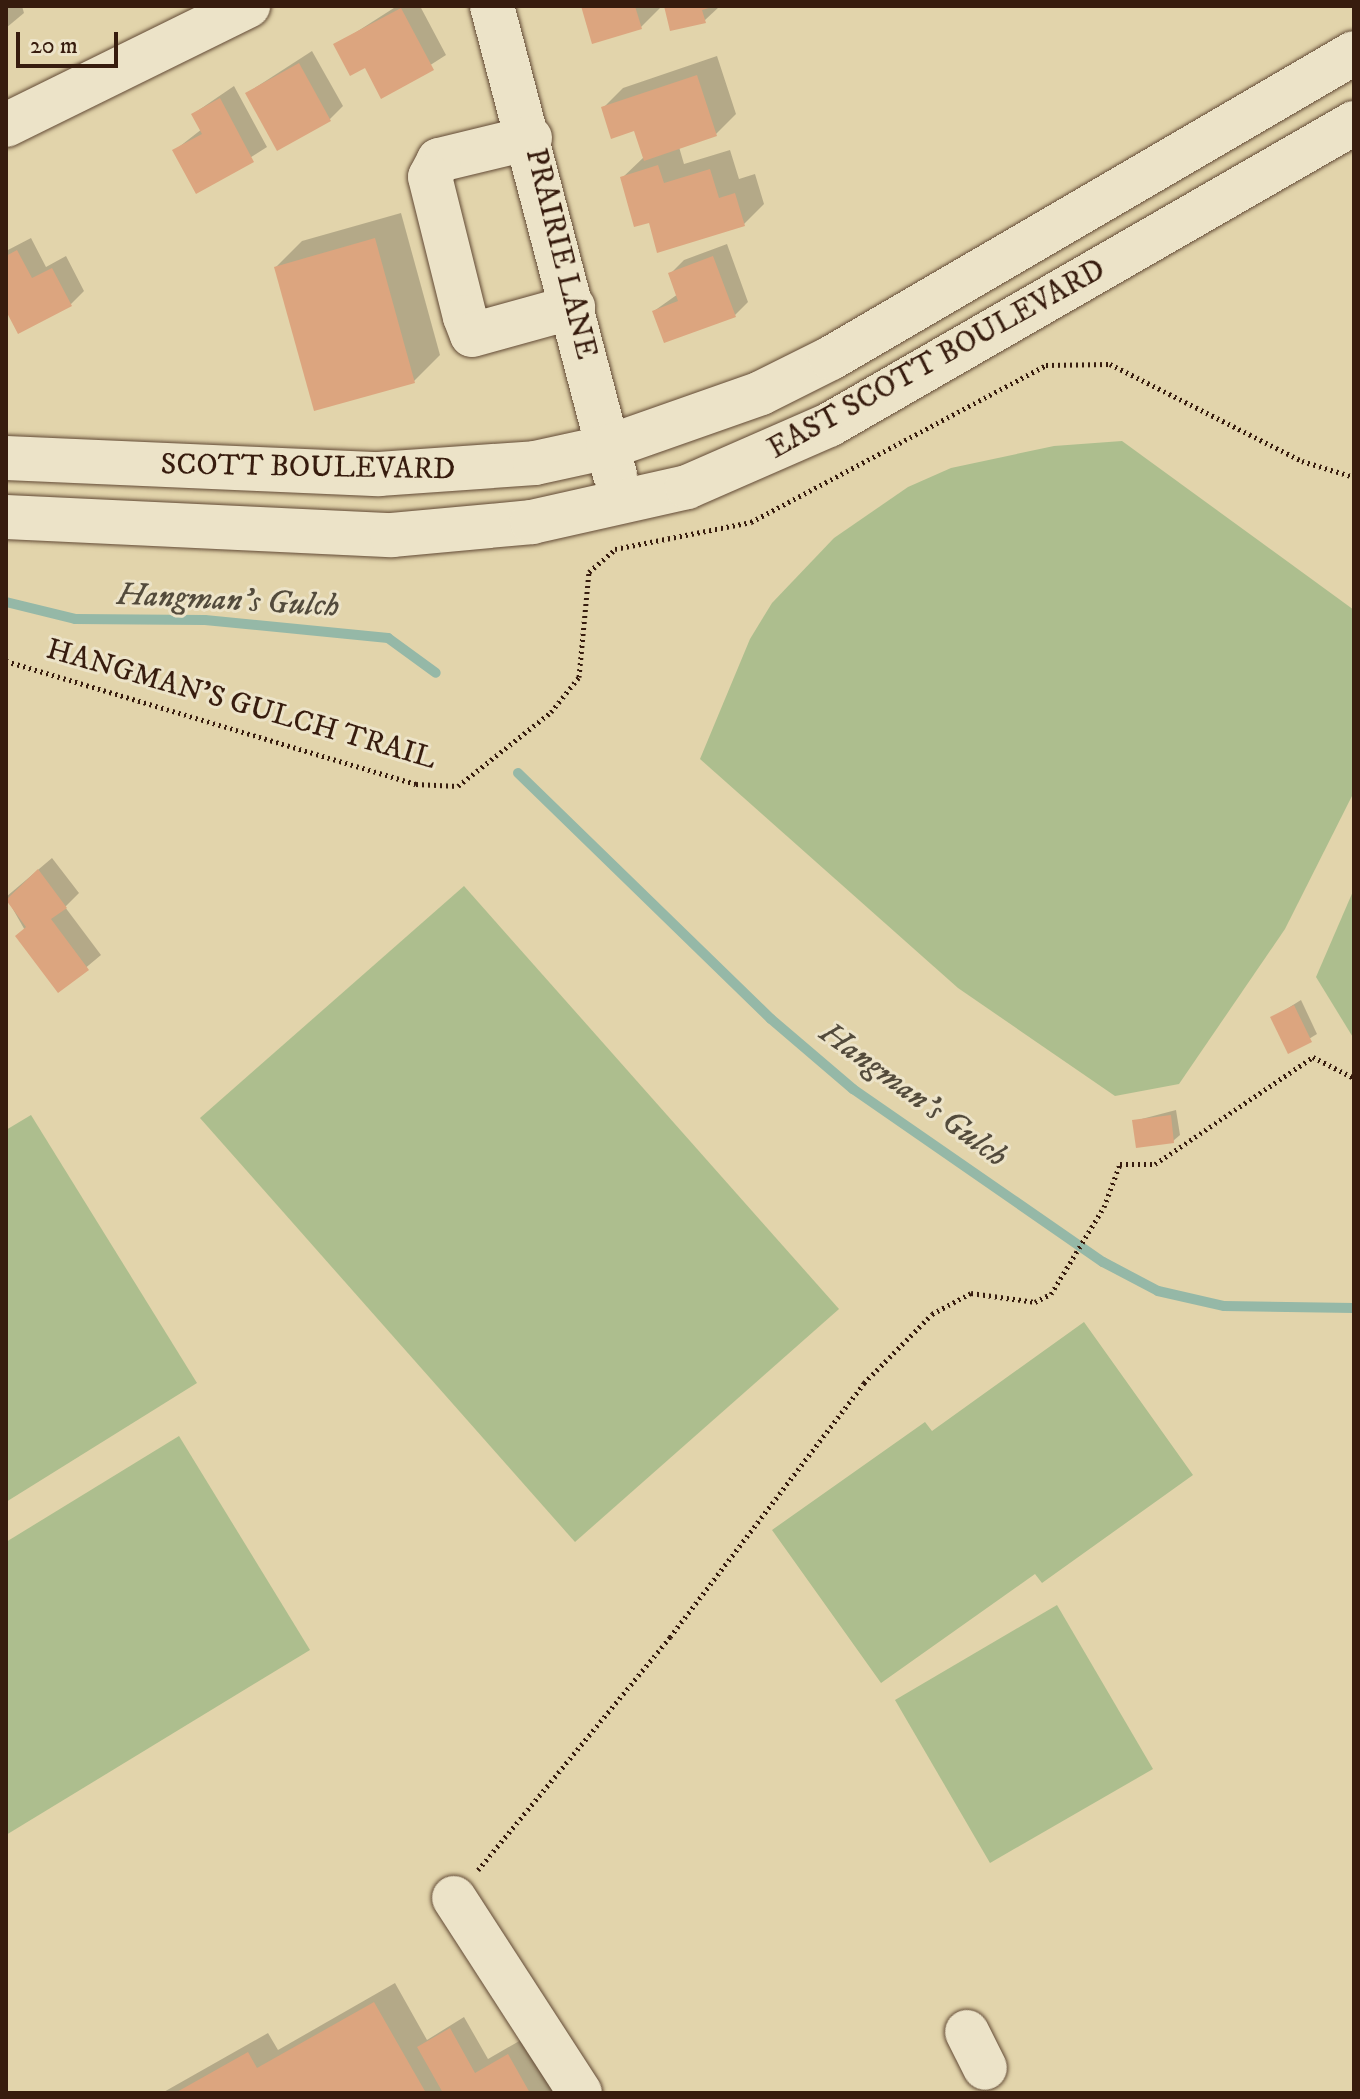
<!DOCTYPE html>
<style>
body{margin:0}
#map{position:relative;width:1360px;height:2099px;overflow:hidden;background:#e2d4ab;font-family:"IM FELL DW Pica",serif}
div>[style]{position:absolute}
.green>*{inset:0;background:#adbe8e}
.shadow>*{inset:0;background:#0003}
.stream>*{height:10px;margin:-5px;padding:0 5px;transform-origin:5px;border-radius:5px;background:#95b8a7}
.building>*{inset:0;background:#dca57f}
.path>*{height:5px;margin-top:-2.5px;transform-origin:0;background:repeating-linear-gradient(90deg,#371c0e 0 2px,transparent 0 6px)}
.roads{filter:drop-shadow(0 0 2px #624a35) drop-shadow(0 0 2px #624a35)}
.minor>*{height:44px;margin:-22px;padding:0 22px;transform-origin:22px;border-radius:22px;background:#ece3c8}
span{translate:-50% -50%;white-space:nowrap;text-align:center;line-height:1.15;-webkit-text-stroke:6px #ece3c8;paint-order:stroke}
.street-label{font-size:30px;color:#371c0e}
.water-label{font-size:32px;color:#534b3c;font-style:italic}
.frame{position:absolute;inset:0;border:8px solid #371c0e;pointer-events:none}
.scale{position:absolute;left:16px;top:32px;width:102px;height:36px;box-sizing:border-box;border:4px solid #371c0e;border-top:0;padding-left:10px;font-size:24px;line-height:28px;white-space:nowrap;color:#371c0e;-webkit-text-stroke:6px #ece3c8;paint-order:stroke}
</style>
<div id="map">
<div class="green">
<i style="clip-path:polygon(1122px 441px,1354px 610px,1354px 792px,1285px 929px,1179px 1084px,1115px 1096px,958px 988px,700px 759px,750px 639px,772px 603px,834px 538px,908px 487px,951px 468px,1054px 446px)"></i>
<i style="clip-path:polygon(464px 886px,839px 1309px,575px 1542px,200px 1118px)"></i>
<i style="clip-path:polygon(1354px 889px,1354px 1039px,1316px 977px)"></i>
<i style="clip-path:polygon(31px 1115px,197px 1383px,6px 1502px,6px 1130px)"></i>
<i style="clip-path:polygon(1084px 1322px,1193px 1475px,1042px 1583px,1035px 1574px,881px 1683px,772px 1530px,925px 1422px,932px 1431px)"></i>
<i style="clip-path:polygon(179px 1436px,310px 1650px,6px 1835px,6px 1542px)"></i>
<i style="clip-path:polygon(1057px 1605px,1153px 1769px,990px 1863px,895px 1700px)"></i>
</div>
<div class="shadow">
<i style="clip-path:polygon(6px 6px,22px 6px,24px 13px,6px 28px)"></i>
<i style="clip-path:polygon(397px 6px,420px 6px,446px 55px,382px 96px,365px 65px,336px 45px)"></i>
<i style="clip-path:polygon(583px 6px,661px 6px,661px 7px,641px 27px)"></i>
<i style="clip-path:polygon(666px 6px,720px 6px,704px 21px)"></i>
<i style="clip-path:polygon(312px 51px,343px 106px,329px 120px,247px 93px)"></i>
<i style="clip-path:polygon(717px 56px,736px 114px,716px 134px,679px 147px,684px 164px,730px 150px,739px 179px,755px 174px,764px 204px,744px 224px,650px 220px,622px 178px,644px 157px,635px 129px,603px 108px,623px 88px)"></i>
<i style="clip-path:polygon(234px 86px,267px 147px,197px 191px,175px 150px,202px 129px,193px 114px)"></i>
<i style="clip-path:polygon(401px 213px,440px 355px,414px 381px,276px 267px,302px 241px)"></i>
<i style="clip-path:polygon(31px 238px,46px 267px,66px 256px,84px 291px,70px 305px,6px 307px,6px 251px)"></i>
<i style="clip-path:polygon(727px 244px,748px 302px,735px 315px,654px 311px,678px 294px,670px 274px,684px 260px)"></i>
<i style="clip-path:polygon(52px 858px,79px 893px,65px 907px,101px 955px,59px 990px,6px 897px)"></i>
<i style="clip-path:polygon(1301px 1000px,1317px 1034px,1289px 1051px,1272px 1018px)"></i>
<i style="clip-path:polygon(1176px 1110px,1180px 1135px,1173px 1141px,1134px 1121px)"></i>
<i style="clip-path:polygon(395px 1983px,427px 2040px,464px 2017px,488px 2059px,528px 2036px,561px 2093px,162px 2093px,268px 2033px,278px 2050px)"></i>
</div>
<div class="stream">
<i style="left:6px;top:602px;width:71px;rotate:13.8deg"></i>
<i style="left:75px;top:619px;width:130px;rotate:0.4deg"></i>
<i style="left:205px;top:620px;width:184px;rotate:5.6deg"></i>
<i style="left:388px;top:638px;width:59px;rotate:36.1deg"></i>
<i style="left:518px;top:773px;width:353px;rotate:44.2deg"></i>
<i style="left:771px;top:1019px;width:108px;rotate:40.5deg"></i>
<i style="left:853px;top:1089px;width:304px;rotate:34.7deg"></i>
<i style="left:1103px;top:1262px;width:62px;rotate:27.8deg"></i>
<i style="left:1158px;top:1291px;width:68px;rotate:12.8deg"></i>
<i style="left:1224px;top:1306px;width:130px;rotate:0.9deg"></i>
</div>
<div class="building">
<i style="clip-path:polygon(581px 6px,635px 6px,642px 29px,592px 44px)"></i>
<i style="clip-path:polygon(664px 6px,712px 6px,712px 7px,702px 10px,706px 23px,670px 31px)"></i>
<i style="clip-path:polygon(401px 8px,434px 70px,381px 99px,365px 68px,350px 76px,333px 44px)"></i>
<i style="clip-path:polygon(299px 63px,331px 121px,277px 151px,245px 93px)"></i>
<i style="clip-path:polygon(697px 75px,717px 136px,644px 161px,634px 131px,611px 139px,601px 107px)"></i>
<i style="clip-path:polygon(220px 98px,254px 162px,196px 194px,172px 150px,202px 134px,191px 114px)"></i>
<i style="clip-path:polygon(658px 165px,664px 183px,710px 169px,719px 198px,735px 193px,745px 226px,657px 253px,649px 223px,634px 227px,620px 177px)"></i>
<i style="clip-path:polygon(375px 238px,415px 383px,314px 411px,274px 267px)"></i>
<i style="clip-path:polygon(17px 250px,32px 278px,52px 268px,72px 306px,18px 334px,6px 311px,6px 256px)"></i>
<i style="clip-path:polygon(713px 256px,736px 317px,664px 343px,652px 311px,678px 301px,668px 273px)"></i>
<i style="clip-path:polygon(38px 869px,67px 908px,51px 919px,89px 970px,58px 993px,15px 936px,26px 927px,6px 900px)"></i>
<i style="clip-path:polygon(1294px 1005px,1312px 1042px,1288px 1054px,1270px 1017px)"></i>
<i style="clip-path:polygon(1171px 1115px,1174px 1143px,1136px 1148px,1132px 1120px)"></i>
<i style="clip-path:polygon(374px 2002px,426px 2093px,175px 2093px,248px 2052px,257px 2068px)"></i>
<i style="clip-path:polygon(450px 2028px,475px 2073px,508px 2054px,530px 2093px,443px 2093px,417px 2047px)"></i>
</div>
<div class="path">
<i style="left:6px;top:661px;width:428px;rotate:16.7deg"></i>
<i style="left:416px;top:784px;width:42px;rotate:2.7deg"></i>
<i style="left:458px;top:786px;width:119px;rotate:-38.5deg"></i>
<i style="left:551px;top:712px;width:45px;rotate:-51.3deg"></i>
<i style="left:579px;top:677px;width:105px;rotate:-84.6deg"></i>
<i style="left:589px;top:572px;width:35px;rotate:-41deg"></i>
<i style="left:615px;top:549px;width:139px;rotate:-11.2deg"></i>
<i style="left:751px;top:522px;width:334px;rotate:-28deg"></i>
<i style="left:1046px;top:365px;width:64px;rotate:-0.9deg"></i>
<i style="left:1110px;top:364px;width:215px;rotate:26.8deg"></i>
<i style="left:1302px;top:461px;width:54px;rotate:17.1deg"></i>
<i style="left:478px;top:1870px;width:302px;rotate:-50.5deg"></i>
<i style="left:670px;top:1637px;width:320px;rotate:-52.6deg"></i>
<i style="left:864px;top:1383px;width:97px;rotate:-45.4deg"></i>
<i style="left:932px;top:1314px;width:44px;rotate:-28.3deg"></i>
<i style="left:971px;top:1293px;width:65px;rotate:8deg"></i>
<i style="left:1035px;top:1302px;width:18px;rotate:-27deg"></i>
<i style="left:1051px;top:1294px;width:102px;rotate:-58.7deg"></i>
<i style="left:1104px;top:1207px;width:46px;rotate:-69.6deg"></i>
<i style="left:1120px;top:1164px;width:35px"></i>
<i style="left:1155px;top:1164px;width:191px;rotate:-34.1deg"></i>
<i style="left:1313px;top:1057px;width:46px;rotate:27.1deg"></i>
</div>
<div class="roads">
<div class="minor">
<i style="left:492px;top:6px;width:485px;rotate:75.3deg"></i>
<i style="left:6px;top:125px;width:270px;rotate:-26.2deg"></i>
<i style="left:530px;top:138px;width:94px;rotate:166.4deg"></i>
<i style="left:439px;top:160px;width:19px;rotate:118deg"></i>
<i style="left:430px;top:177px;width:144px;rotate:76deg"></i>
<i style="left:465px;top:317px;width:19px;rotate:69deg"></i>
<i style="left:472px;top:335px;width:105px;rotate:-15.5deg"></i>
<i style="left:6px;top:458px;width:373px;rotate:2.5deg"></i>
<i style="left:379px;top:474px;width:156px;rotate:-4deg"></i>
<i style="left:535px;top:463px;width:75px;rotate:-12.4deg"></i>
<i style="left:608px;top:447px;width:162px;rotate:-19.4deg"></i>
<i style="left:761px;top:393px;width:78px;rotate:-26.6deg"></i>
<i style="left:831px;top:358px;width:605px;rotate:-30.25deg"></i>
<i style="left:6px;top:517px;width:386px;rotate:2.7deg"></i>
<i style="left:392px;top:535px;width:141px;rotate:-5.3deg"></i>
<i style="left:532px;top:522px;width:159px;rotate:-12.7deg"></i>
<i style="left:687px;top:487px;width:155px;rotate:-23.6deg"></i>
<i style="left:829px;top:425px;width:606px;rotate:-29.91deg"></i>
<i style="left:454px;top:1898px;width:232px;rotate:57.1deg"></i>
<i style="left:967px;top:2032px;width:40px;rotate:63.4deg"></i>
</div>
</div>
<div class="street-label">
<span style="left:560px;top:254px;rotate:76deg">PRAIRIE LANE</span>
<span style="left:937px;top:360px;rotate:-29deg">EAST SCOTT BOULEVARD</span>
<span style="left:308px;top:468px;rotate:1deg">SCOTT BOULEVARD</span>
<span style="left:241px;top:705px;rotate:16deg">HANGMAN'S GULCH TRAIL</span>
</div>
<div class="water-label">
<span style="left:228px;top:601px;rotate:3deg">Hangman's Gulch</span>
<span style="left:913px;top:1095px;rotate:36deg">Hangman's Gulch</span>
</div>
<div class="frame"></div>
<div class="scale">20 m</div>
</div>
